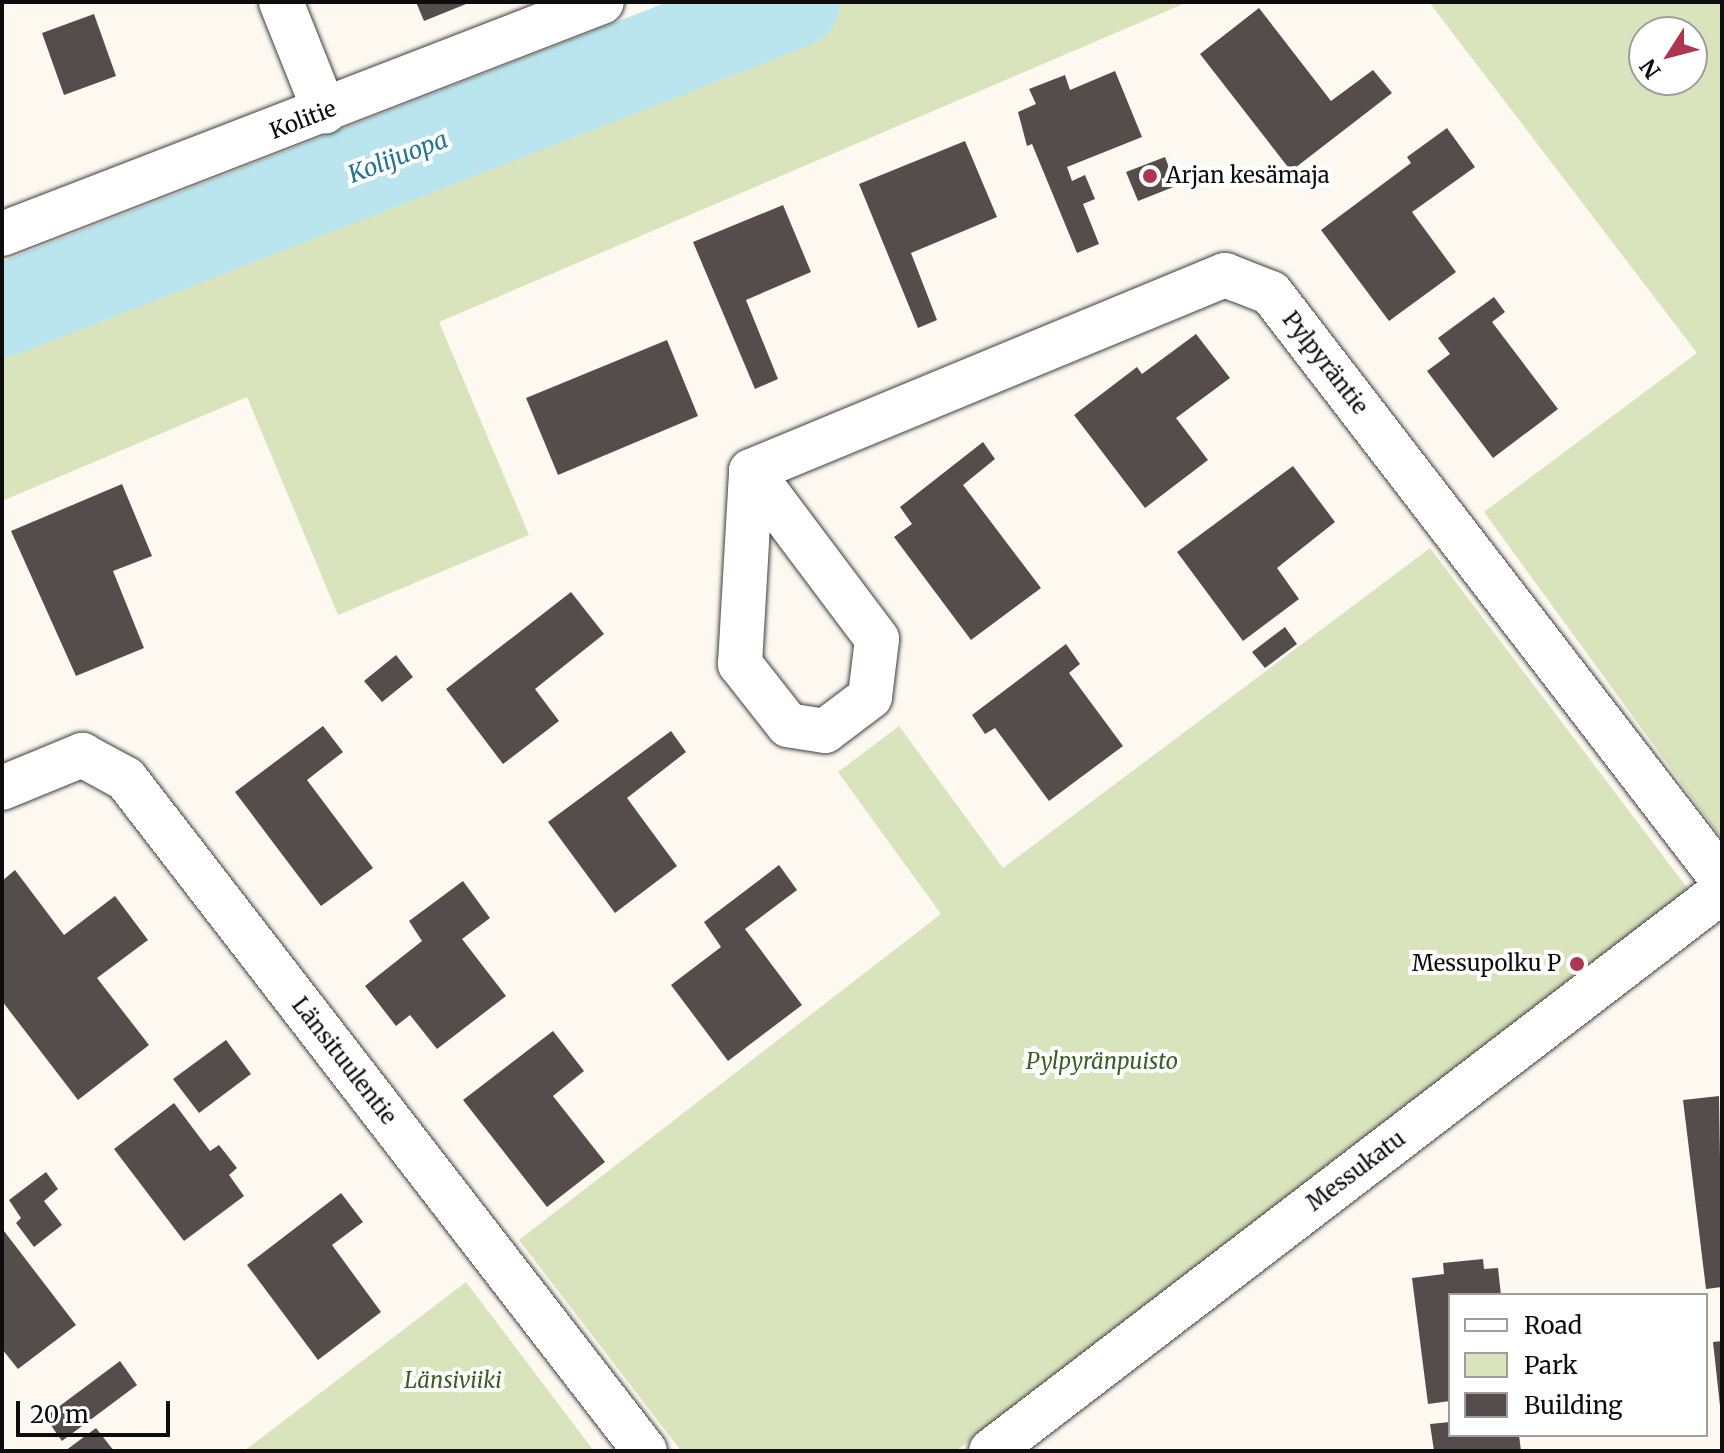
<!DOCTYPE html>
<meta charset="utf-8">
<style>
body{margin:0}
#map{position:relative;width:1724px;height:1453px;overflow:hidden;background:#fdf8f0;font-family:Merriweather,serif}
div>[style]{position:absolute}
.green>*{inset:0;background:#d9e4bd}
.river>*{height:92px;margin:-46px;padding:0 46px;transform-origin:46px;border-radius:46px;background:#bae5ef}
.building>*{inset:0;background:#554d4b}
.roads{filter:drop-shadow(0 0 2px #404040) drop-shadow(0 0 2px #404040)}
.street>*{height:44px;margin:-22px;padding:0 22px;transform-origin:22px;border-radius:22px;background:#fff}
.dots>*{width:22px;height:22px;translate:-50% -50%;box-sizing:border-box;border:4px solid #fff;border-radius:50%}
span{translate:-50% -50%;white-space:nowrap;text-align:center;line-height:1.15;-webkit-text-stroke:8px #fff;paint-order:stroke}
.street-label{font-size:22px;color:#0d0d0d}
.poi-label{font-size:22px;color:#0d0d0d}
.left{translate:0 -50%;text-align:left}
.right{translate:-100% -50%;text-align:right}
.park-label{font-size:22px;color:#3c5d25;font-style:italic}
.water-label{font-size:24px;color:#267690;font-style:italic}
.frame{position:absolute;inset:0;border:4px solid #0d0d0d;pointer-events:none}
.legend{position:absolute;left:1448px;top:1293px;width:260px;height:144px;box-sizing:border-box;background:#fff;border:2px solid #9e9e9e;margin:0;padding:10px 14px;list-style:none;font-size:24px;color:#0d0d0d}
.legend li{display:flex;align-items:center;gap:16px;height:40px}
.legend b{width:40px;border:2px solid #9e9e9e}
.north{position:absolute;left:1628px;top:16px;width:80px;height:80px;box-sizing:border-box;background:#fff;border:2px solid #9e9e9e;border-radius:50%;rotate:234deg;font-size:22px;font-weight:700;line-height:32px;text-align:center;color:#0d0d0d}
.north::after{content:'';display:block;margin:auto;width:28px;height:36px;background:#ad3652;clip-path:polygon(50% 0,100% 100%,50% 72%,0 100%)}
.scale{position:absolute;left:16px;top:1401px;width:154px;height:36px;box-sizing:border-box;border:4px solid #0d0d0d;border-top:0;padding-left:10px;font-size:24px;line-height:28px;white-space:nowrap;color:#0d0d0d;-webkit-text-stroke:6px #fff;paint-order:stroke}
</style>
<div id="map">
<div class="green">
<i style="clip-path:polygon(697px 2px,1188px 2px,439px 322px,529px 535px,338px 615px,247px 397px,2px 501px,2px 274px)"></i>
<i style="clip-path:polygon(evenodd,1429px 2px,1722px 2px,1722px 839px,1484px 512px,1697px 353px,1429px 2px,1644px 32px,1692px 32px,1692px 80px,1644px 80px,1644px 32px)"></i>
<i style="clip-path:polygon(1430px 548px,1688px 889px,956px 1451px,681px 1451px,519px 1240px,941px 914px,838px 772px,899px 726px,1003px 868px)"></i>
<i style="clip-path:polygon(466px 1282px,594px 1451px,244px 1451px)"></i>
</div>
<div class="river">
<i style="left:2px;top:311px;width:850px;rotate:-21.31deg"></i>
</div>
<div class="building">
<i style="clip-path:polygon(416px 2px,471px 2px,424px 21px)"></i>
<i style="clip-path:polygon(1259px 8px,1331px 101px,1373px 70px,1392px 93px,1291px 171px,1200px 54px)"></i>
<i style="clip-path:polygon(94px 14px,116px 76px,64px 95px,42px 33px)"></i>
<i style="clip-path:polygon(1115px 71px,1142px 137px,1067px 167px,1072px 181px,1085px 175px,1095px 199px,1083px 204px,1099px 244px,1077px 253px,1032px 144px,1027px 146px,1018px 112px,1036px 104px,1029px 89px,1065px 75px,1070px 90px)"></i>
<i style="clip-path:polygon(1447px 128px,1475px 167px,1412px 212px,1456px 272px,1389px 321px,1321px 230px,1411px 163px,1407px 157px)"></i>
<i style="clip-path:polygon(965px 141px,997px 217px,911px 253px,937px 320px,918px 328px,859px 184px)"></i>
<i style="clip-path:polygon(1165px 157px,1176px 186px,1138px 201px,1126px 172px)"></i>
<i style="clip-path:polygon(783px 205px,811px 272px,746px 300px,778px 379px,755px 389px,693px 242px)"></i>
<i style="clip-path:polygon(1494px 297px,1505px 312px,1492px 322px,1558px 409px,1493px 458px,1427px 371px,1450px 354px,1438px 338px)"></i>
<i style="clip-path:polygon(1196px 334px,1230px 378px,1176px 418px,1208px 460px,1145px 508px,1074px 415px,1137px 367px,1142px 374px)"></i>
<i style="clip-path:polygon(667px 340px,698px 416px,558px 475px,526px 398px)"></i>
<i style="clip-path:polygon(983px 442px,995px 459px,963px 485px,1041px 588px,971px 640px,894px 537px,912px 524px,900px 507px)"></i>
<i style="clip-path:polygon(1293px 466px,1335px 522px,1277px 568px,1299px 599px,1243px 641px,1177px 552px)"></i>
<i style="clip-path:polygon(122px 484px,152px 556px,113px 571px,144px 648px,76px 676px,11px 531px)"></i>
<i style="clip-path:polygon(571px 592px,604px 634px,535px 689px,559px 721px,503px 764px,446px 689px)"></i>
<i style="clip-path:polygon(1285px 627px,1297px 644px,1265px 668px,1252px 652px)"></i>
<i style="clip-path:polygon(1066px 644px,1080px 664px,1069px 673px,1123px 746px,1049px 801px,995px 728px,985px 734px,972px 715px)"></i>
<i style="clip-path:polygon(396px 655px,413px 677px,382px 702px,364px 681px)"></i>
<i style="clip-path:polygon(323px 726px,343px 752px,307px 780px,373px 868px,321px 906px,235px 792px)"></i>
<i style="clip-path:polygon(671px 731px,686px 752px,627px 798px,677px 866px,615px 913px,548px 822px)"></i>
<i style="clip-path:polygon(779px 865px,797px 890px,745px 929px,802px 1005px,728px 1061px,671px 985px,721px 947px,704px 922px)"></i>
<i style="clip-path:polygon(15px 870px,64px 935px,115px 896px,148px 940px,97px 978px,149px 1045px,78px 1100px,2px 1001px,2px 881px)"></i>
<i style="clip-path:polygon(463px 881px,490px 918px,462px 939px,506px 996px,437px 1049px,410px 1015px,396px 1026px,365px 986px,422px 941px,409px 921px)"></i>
<i style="clip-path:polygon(553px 1031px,584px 1071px,553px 1096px,605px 1162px,547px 1207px,463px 1100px)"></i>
<i style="clip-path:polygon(226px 1040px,251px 1074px,199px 1113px,173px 1079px)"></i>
<i style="clip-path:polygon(1719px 1096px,1722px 1287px,1706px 1289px,1683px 1100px)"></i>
<i style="clip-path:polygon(174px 1103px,210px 1151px,219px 1145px,237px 1168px,229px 1175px,244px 1196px,184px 1241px,114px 1149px)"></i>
<i style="clip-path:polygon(46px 1172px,58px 1189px,44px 1201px,62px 1225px,34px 1247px,16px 1223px,21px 1218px,9px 1200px)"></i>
<i style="clip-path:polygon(341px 1193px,363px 1222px,332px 1245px,381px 1312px,318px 1360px,247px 1265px)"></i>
<i style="clip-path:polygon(4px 1231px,76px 1325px,18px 1369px,2px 1349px)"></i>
<i style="clip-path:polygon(1483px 1259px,1484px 1269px,1498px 1268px,1501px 1295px,1450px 1295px,1450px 1401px,1428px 1404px,1412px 1278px,1444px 1274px,1443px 1263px)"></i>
<i style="clip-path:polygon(1722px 1341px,1722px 1406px,1720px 1406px,1713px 1342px)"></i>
<i style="clip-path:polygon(120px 1361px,137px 1385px,62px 1441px,45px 1417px)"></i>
<i style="clip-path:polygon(1450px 1422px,1450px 1435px,1519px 1435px,1521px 1451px,1434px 1451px,1430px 1424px)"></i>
<i style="clip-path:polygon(96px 1428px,114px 1451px,65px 1451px)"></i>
</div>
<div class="roads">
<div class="street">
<i style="left:281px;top:2px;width:118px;rotate:68.2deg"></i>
<i style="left:2px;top:234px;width:643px;rotate:-21.14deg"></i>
<i style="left:751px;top:471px;width:513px;rotate:-22.47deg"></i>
<i style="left:1225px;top:275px;width:49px;rotate:21.4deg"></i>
<i style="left:1271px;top:293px;width:739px;rotate:52.42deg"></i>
<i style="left:751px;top:471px;width:210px;rotate:53.1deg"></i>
<i style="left:877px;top:639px;width:58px;rotate:96.9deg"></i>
<i style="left:870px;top:697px;width:56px;rotate:142.9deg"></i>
<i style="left:825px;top:731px;width:37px;rotate:-171deg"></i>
<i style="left:788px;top:725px;width:78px;rotate:-128.2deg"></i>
<i style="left:740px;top:664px;width:193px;rotate:-86.7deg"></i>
<i style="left:2px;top:788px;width:87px;rotate:-22.4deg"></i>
<i style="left:82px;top:755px;width:50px;rotate:28.6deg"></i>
<i style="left:126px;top:779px;width:849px;rotate:52.32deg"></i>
<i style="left:991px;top:1451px;width:921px;rotate:-37.45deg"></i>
</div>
</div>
<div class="dots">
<i style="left:1150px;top:176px;background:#ad3652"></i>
<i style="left:1577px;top:964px;background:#ad3652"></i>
</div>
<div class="street-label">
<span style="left:303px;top:120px;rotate:-21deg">Kolitie</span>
<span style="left:1325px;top:363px;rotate:52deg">Pylpyräntie</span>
<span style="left:344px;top:1061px;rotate:52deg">Länsituulentie</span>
<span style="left:1356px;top:1171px;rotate:-37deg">Messukatu</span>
</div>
<div class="poi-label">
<span class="left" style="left:1166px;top:176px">Arjan kesämaja</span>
<span class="right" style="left:1561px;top:964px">Messupolku P</span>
</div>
<div class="park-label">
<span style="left:1102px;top:1062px">Pylpyränpuisto</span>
<span style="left:453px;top:1381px">Länsiviiki</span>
</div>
<div class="water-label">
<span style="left:398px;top:157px;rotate:-21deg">Kolijuopa</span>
</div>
<div class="frame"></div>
<ul class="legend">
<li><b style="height:10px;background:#fff"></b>Road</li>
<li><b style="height:22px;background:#d9e4bd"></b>Park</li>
<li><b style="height:22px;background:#554d4b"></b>Building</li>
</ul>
<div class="north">N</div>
<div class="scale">20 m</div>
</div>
